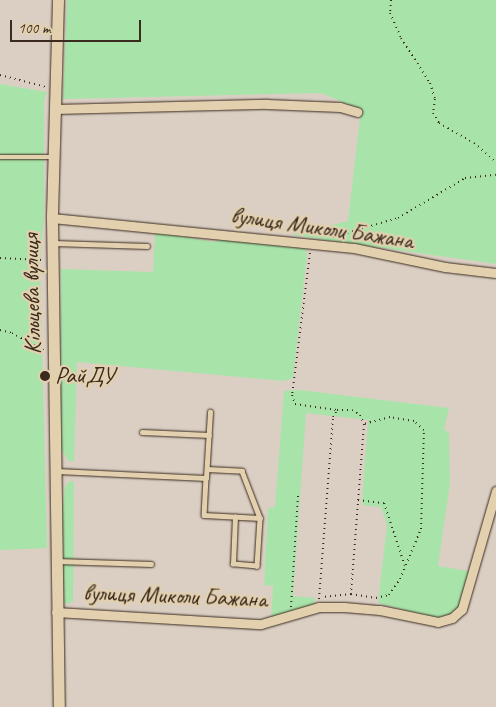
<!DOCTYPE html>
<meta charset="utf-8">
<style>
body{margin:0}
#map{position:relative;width:496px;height:707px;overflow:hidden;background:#dbcfc4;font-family:Caveat,sans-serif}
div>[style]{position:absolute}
.green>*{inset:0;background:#a8e4aa}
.path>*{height:2px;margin-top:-1px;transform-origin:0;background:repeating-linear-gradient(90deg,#3b2a1e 0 1px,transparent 0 5px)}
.roads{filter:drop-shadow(0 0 1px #3b2a1e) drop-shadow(0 0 1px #3b2a1e)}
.service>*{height:4.5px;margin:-2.25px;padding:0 2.25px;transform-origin:2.25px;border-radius:2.25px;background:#e2d0ae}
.minor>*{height:9px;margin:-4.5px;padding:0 4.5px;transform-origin:4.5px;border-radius:4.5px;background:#e2d0ae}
.tertiary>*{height:11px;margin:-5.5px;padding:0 5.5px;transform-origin:5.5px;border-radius:5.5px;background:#e2d0ae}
.dots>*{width:14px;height:14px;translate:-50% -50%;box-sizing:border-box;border:2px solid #e2d0ae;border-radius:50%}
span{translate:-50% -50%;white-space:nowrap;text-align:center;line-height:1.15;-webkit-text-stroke:4.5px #e2d0ae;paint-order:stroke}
.street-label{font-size:24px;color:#3b2a1e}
.poi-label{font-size:24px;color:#3b2a1e}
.left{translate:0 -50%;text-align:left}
.scale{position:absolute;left:10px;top:20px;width:131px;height:22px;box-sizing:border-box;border:2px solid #3b2a1e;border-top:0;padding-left:6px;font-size:15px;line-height:18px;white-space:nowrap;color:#3b2a1e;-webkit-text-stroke:4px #e2d0ae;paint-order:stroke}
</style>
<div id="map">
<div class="green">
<i style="clip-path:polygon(67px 0,496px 0,496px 264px,292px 235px,348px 221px,361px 110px,321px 93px,63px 99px)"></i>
<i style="clip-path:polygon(0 84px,47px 92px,44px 101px,44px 217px,40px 264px,47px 548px,0 550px)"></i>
<i style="clip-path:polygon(155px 232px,215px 242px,223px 238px,305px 248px,307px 255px,293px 378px,284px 381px,77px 362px,74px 462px,68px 460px,61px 449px,61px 269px,153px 272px)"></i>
<i style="clip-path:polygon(299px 390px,449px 408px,444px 429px,449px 433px,450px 483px,438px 566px,468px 571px,471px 567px,458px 608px,449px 616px,438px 619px,378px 603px,387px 525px,381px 507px,362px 505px,368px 420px,306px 413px,293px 596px,315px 598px,314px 605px,271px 618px,273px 585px,264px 586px,268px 508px,275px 507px,284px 391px)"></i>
<i style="clip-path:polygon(74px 481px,73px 602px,64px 604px,61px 525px,65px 487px,68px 482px)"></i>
</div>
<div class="path">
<i style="left:391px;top:0;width:13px;rotate:94deg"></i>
<i style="left:390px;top:13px;width:27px;rotate:66deg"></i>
<i style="left:401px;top:38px;width:54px;rotate:57.2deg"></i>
<i style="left:430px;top:83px;width:17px;rotate:73deg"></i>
<i style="left:435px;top:99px;width:14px;rotate:98deg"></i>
<i style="left:433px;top:113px;width:12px;rotate:59deg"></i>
<i style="left:439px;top:123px;width:40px;rotate:29.7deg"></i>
<i style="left:474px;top:143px;width:29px;rotate:41deg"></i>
<i style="left:0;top:75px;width:48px;rotate:14.6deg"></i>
<i style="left:333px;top:237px;width:68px;rotate:-16.3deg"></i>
<i style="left:398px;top:218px;width:78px;rotate:-30.8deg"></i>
<i style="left:465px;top:178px;width:31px;rotate:-6deg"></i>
<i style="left:310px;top:253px;width:143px;rotate:97.2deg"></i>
<i style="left:292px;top:395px;width:9px;rotate:72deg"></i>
<i style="left:295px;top:404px;width:42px;rotate:8.1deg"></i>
<i style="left:0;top:258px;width:43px;rotate:2.7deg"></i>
<i style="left:0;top:330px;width:12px;rotate:14deg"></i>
<i style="left:12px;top:333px;width:37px;rotate:29deg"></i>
<i style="left:358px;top:500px;width:26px;rotate:7deg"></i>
<i style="left:384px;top:503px;width:66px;rotate:71.6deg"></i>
<i style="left:351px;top:594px;width:25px;rotate:9deg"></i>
<i style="left:376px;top:598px;width:13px;rotate:-13deg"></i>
<i style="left:389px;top:595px;width:19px;rotate:-55deg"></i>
<i style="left:400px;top:579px;width:54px;rotate:-67.2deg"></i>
<i style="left:421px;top:529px;width:99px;rotate:-88.3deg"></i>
<i style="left:424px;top:430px;width:13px;rotate:-138deg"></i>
<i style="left:414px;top:421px;width:24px;rotate:-171deg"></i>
<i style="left:390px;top:417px;width:27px;rotate:165deg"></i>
<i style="left:319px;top:599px;width:183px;rotate:-85.6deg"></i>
<i style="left:333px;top:417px;width:8px;rotate:-60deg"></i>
<i style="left:337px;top:410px;width:15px"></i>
<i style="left:352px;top:410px;width:9px;rotate:32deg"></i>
<i style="left:360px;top:415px;width:10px;rotate:66deg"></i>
<i style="left:364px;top:424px;width:170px;rotate:94.4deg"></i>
<i style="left:351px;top:594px;width:29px;rotate:174deg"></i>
<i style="left:291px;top:607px;width:112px;rotate:-86.4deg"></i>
</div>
<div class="roads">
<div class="service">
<i style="left:0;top:157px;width:53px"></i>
<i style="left:54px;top:243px;width:93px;rotate:1.8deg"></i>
<i style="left:142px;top:432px;width:67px;rotate:2.6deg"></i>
<i style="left:207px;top:469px;width:35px;rotate:3deg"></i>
<i style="left:242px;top:471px;width:50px;rotate:69deg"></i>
<i style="left:57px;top:471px;width:149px;rotate:2.7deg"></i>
<i style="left:206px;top:478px;width:66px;rotate:-86.5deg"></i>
<i style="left:206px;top:478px;width:37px;rotate:93deg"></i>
<i style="left:204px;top:515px;width:56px;rotate:3.1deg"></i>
<i style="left:260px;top:518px;width:48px;rotate:93.6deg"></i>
<i style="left:257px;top:566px;width:24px;rotate:-175deg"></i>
<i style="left:233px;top:564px;width:47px;rotate:-87.6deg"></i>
<i style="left:57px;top:561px;width:94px;rotate:1.8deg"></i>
</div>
<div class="minor">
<i style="left:55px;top:109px;width:212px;rotate:-1.4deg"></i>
<i style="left:267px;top:104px;width:73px;rotate:2.4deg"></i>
<i style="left:340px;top:107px;width:18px;rotate:16deg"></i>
<i style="left:52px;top:218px;width:303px;rotate:5.7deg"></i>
<i style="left:354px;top:248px;width:93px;rotate:11.8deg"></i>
<i style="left:445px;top:267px;width:51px;rotate:6.7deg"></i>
<i style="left:56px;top:612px;width:205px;rotate:3.4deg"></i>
<i style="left:261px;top:624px;width:60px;rotate:-16.3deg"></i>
<i style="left:319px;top:607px;width:25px"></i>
<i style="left:344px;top:607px;width:36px;rotate:5deg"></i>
<i style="left:380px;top:610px;width:59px;rotate:11.7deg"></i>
<i style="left:438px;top:622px;width:15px;rotate:-16deg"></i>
<i style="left:452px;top:618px;width:13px;rotate:-42deg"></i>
<i style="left:462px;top:609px;width:123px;rotate:-73.9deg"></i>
</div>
<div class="tertiary">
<i style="left:58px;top:0;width:218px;rotate:91.6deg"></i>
<i style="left:52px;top:218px;width:489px;rotate:89.2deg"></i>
</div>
</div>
<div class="dots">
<i style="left:45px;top:376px;background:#3b2a1e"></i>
</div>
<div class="street-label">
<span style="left:322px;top:228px;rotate:8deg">вулиця Миколи Бажана</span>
<span style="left:32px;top:294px;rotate:-91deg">Кільцева вулиця</span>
<span style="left:175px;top:596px;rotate:2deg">вулиця Миколи Бажана</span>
</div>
<div class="poi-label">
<span class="left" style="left:55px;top:376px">РайДУ</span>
</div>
<div class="scale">100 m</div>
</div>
